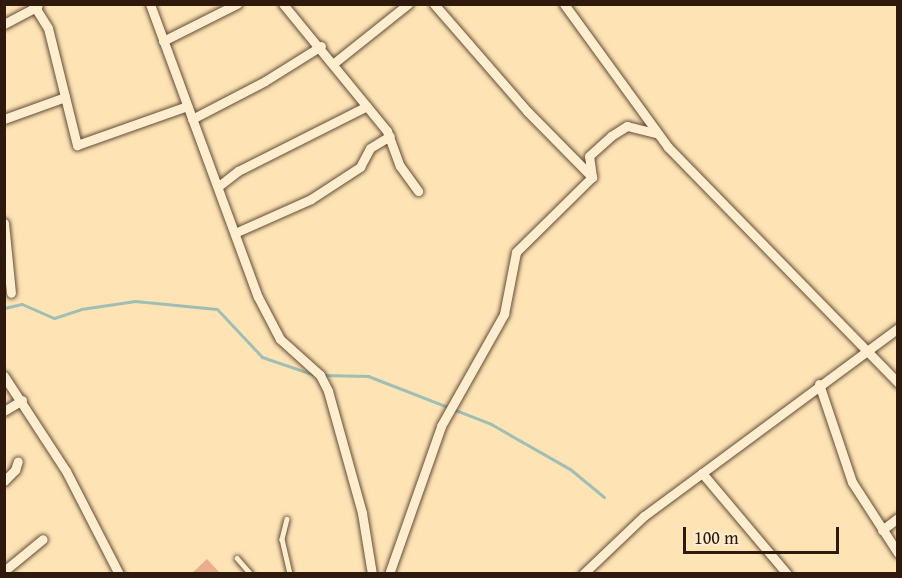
<!DOCTYPE html>
<style>
body{margin:0}
#map{position:relative;width:902px;height:578px;overflow:hidden;background:#fee4b5;font-family:"Gentium Book Plus",serif}
div>[style]{position:absolute}
.stream>*{height:3px;margin:-1.5px;padding:0 1.5px;transform-origin:1.5px;border-radius:1.5px;background:#a1beb4}
.building>*{inset:0;background:#ebae8e}
.roads{filter:drop-shadow(0 0 2px #634c36) drop-shadow(0 0 2px #634c36)}
.lane>*{height:4.5px;margin:-2.25px;padding:0 2.25px;transform-origin:2.25px;border-radius:2.25px;background:#feedcf}
.street>*{height:9px;margin:-4.5px;padding:0 4.5px;transform-origin:4.5px;border-radius:4.5px;background:#feedcf}
span{translate:-50% -50%;white-space:nowrap;text-align:center;line-height:1.15;-webkit-text-stroke:6px #feedcf;paint-order:stroke}
.frame{position:absolute;inset:0;border:6px solid #2f190c;pointer-events:none}
.scale{position:absolute;left:683px;top:527px;width:156px;height:27px;box-sizing:border-box;border:3px solid #2f190c;border-top:0;padding-left:8px;font-size:18px;line-height:21px;white-space:nowrap;color:#2f190c;-webkit-text-stroke:4px #feedcf;paint-order:stroke}
</style>
<div id="map">
<div class="stream">
<i style="left:4px;top:308px;width:18px;rotate:-13deg"></i>
<i style="left:22px;top:304px;width:35px;rotate:24deg"></i>
<i style="left:54px;top:318px;width:28px;rotate:-18deg"></i>
<i style="left:81px;top:309px;width:55px;rotate:-8.4deg"></i>
<i style="left:135px;top:301px;width:82px;rotate:5.6deg"></i>
<i style="left:217px;top:309px;width:66px;rotate:46.8deg"></i>
<i style="left:262px;top:357px;width:56px;rotate:18.8deg"></i>
<i style="left:322px;top:375px;width:46px;rotate:1.2deg"></i>
<i style="left:368px;top:376px;width:132px;rotate:21.3deg"></i>
<i style="left:491px;top:424px;width:91px;rotate:29.7deg"></i>
<i style="left:570px;top:469px;width:44px;rotate:39.5deg"></i>
</div>
<div class="building">
<i style="clip-path:polygon(207px 559px,220px 573px,192px 573px)"></i>
</div>
<div class="roads">
<div class="lane">
<i style="left:287px;top:519px;width:21px;rotate:104deg"></i>
<i style="left:282px;top:539px;width:36px;rotate:77deg"></i>
<i style="left:237px;top:558px;width:21px;rotate:49deg"></i>
</div>
<div class="street">
<i style="left:33px;top:4px;width:28px;rotate:58deg"></i>
<i style="left:48px;top:28px;width:121px;rotate:76.1deg"></i>
<i style="left:77px;top:145px;width:117px;rotate:-19.5deg"></i>
<i style="left:150px;top:4px;width:312px;rotate:69.8deg"></i>
<i style="left:258px;top:297px;width:47px;rotate:62.4deg"></i>
<i style="left:280px;top:339px;width:54px;rotate:42deg"></i>
<i style="left:320px;top:375px;width:18px;rotate:63deg"></i>
<i style="left:328px;top:391px;width:127px;rotate:74.4deg"></i>
<i style="left:362px;top:513px;width:62px;rotate:80.7deg"></i>
<i style="left:283px;top:4px;width:164px;rotate:50.7deg"></i>
<i style="left:387px;top:131px;width:37px;rotate:70deg"></i>
<i style="left:400px;top:166px;width:31px;rotate:54deg"></i>
<i style="left:434px;top:4px;width:142px;rotate:49deg"></i>
<i style="left:527px;top:111px;width:93px;rotate:45.4deg"></i>
<i style="left:564px;top:4px;width:177px;rotate:54deg"></i>
<i style="left:668px;top:147px;width:330px;rotate:45.7deg"></i>
<i style="left:4px;top:24px;width:38px;rotate:-28deg"></i>
<i style="left:163px;top:41px;width:83px;rotate:-26.6deg"></i>
<i style="left:334px;top:63px;width:95px;rotate:-38.6deg"></i>
<i style="left:4px;top:119px;width:65px;rotate:-19.8deg"></i>
<i style="left:192px;top:119px;width:82px;rotate:-27.5deg"></i>
<i style="left:265px;top:81px;width:66px;rotate:-32deg"></i>
<i style="left:220px;top:185px;width:23px;rotate:-38deg"></i>
<i style="left:238px;top:171px;width:144px;rotate:-26.7deg"></i>
<i style="left:4px;top:223px;width:70px;rotate:84.3deg"></i>
<i style="left:237px;top:232px;width:81px;rotate:-24deg"></i>
<i style="left:311px;top:199px;width:59px;rotate:-33.1deg"></i>
<i style="left:360px;top:167px;width:21px;rotate:-62deg"></i>
<i style="left:370px;top:148px;width:23px;rotate:-31deg"></i>
<i style="left:4px;top:376px;width:113px;rotate:56.9deg"></i>
<i style="left:66px;top:471px;width:116px;rotate:62.8deg"></i>
<i style="left:819px;top:384px;width:103px;rotate:71.4deg"></i>
<i style="left:852px;top:482px;width:85px;rotate:57.1deg"></i>
<i style="left:4px;top:411px;width:21px;rotate:-31deg"></i>
<i style="left:702px;top:473px;width:132px;rotate:49.9deg"></i>
<i style="left:4px;top:481px;width:16px;rotate:-45deg"></i>
<i style="left:15px;top:470px;width:9px;rotate:-72deg"></i>
<i style="left:882px;top:530px;width:20px;rotate:-37deg"></i>
<i style="left:4px;top:571px;width:50px;rotate:-39.4deg"></i>
<i style="left:389px;top:574px;width:157px;rotate:-70.6deg"></i>
<i style="left:441px;top:426px;width:129px;rotate:-60.6deg"></i>
<i style="left:504px;top:314px;width:63px;rotate:-79deg"></i>
<i style="left:516px;top:252px;width:107px;rotate:-44.6deg"></i>
<i style="left:592px;top:177px;width:21px;rotate:-98deg"></i>
<i style="left:589px;top:156px;width:30px;rotate:-42deg"></i>
<i style="left:611px;top:136px;width:19px;rotate:-32deg"></i>
<i style="left:627px;top:126px;width:32px;rotate:14deg"></i>
<i style="left:583px;top:574px;width:84px;rotate:-43.6deg"></i>
<i style="left:644px;top:516px;width:316px;rotate:-36.5deg"></i>
</div>
</div>
<div class="frame"></div>
<div class="scale">100 m</div>
</div>
